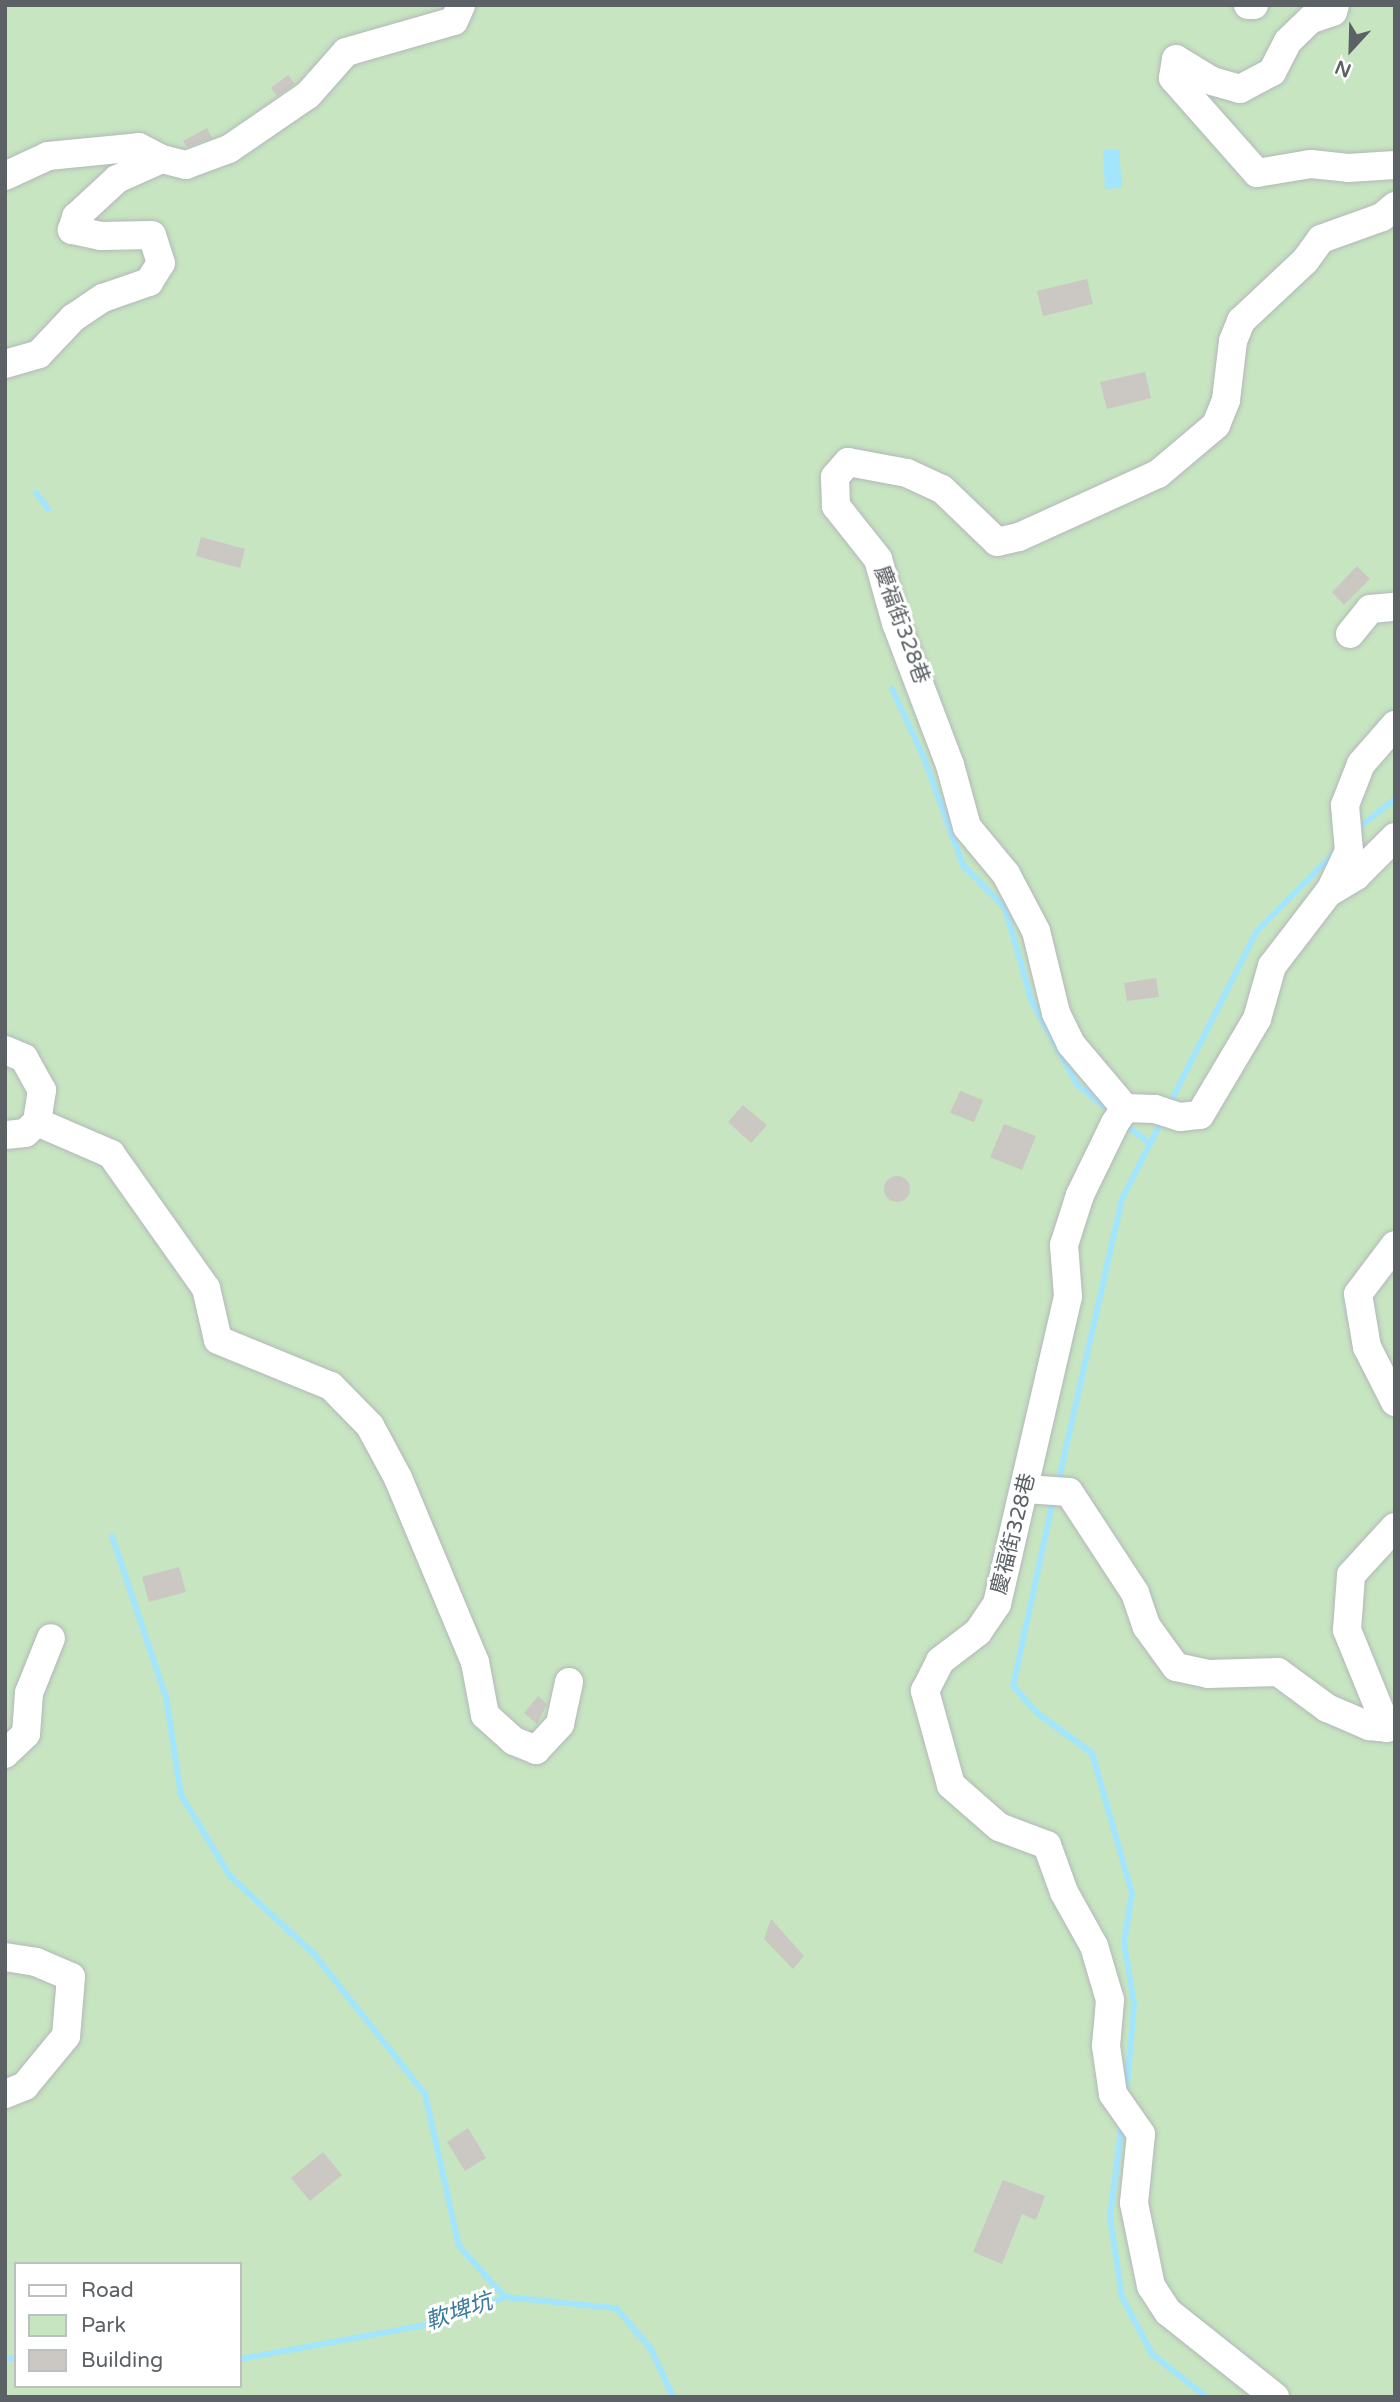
<!DOCTYPE html>
<meta charset="utf-8">
<style>
body{margin:0}
#map{position:relative;width:1400px;height:2402px;overflow:hidden;background:#eeeae3;font-family:"Varela Round","Noto Sans TC",sans-serif}
div>[style]{position:absolute}
.green>*{inset:0;background:#c6e5c0}
.water>*{inset:0;background:#a4e5fe}
.stream>*{height:6px;margin:-3px;padding:0 3px;transform-origin:3px;border-radius:3px;background:#a4e5fe}
.building>*{inset:0;background:#cbc7c3}
.round{border-radius:50%}
.roads{filter:drop-shadow(0 0 2px #b4b7ba) drop-shadow(0 0 2px #b4b7ba)}
.minor>*{height:28px;margin:-14px;padding:0 14px;transform-origin:14px;border-radius:14px;background:#fff}
span{translate:-50% -50%;white-space:nowrap;text-align:center;line-height:1.15;-webkit-text-stroke:6px #fff;paint-order:stroke}
.street-label{font-size:21px;color:#5b6164}
.water-label{font-size:23px;color:#3b7b9e;font-style:italic}
.frame{position:absolute;inset:0;border:7px solid #5b6164;pointer-events:none}
.legend{position:absolute;left:14px;top:2262px;width:228px;height:126px;box-sizing:border-box;background:#fff;border:2px solid #bdc0c1;margin:0;padding:9px 12px;list-style:none;font-size:21px;color:#5b6164}
.legend li{display:flex;align-items:center;gap:14px;height:35px}
.legend b{width:35px;border:2px solid #bdc0c1}
.north{position:absolute;left:1316px;top:14px;width:70px;height:70px;-webkit-text-stroke:5px #fff;paint-order:stroke;rotate:202deg;font-size:19px;font-weight:700;line-height:28px;text-align:center;color:#5b6164}
.north::after{content:'';display:block;margin:auto;width:24px;height:32px;background:#5b6164;clip-path:polygon(50% 0,100% 100%,50% 72%,0 100%)}
</style>
<div id="map">
<div class="green">
<i style="clip-path:polygon(evenodd,5px 5px,1395px 5px,1395px 2397px,5px 2397px,5px 5px,16px 2264px,240px 2264px,240px 2386px,16px 2386px,16px 2264px)"></i>
</div>
<div class="water">
<i style="clip-path:polygon(1119px 149px,1122px 188px,1105px 189px,1103px 150px)"></i>
</div>
<div class="stream">
<i style="left:36px;top:493px;width:20px;rotate:53deg"></i>
<i style="left:892px;top:689px;width:76px;rotate:65.1deg"></i>
<i style="left:924px;top:758px;width:114px;rotate:70deg"></i>
<i style="left:963px;top:865px;width:60px;rotate:45.7deg"></i>
<i style="left:1005px;top:908px;width:98px;rotate:74deg"></i>
<i style="left:1032px;top:1002px;width:94px;rotate:61.2deg"></i>
<i style="left:1077px;top:1084px;width:47px;rotate:39.8deg"></i>
<i style="left:1356px;top:830px;width:50px;rotate:-38.5deg"></i>
<i style="left:1169px;top:1105px;width:195px;rotate:-63.2deg"></i>
<i style="left:1257px;top:931px;width:112px;rotate:-45.4deg"></i>
<i style="left:1124px;top:1123px;width:33px;rotate:39deg"></i>
<i style="left:1058px;top:1483px;width:291px;rotate:-77.3deg"></i>
<i style="left:1122px;top:1199px;width:91px;rotate:-63.2deg"></i>
<i style="left:1053px;top:1500px;width:190px;rotate:102.1deg"></i>
<i style="left:1013px;top:1686px;width:36px;rotate:48deg"></i>
<i style="left:1037px;top:1713px;width:68px;rotate:36deg"></i>
<i style="left:1092px;top:1753px;width:146px;rotate:74.1deg"></i>
<i style="left:1132px;top:1893px;width:50px;rotate:99.3deg"></i>
<i style="left:1124px;top:1942px;width:63px;rotate:80.8deg"></i>
<i style="left:1134px;top:2004px;width:94px;rotate:94.9deg"></i>
<i style="left:112px;top:1536px;width:170px;rotate:71.5deg"></i>
<i style="left:166px;top:1697px;width:99px;rotate:81.3deg"></i>
<i style="left:181px;top:1795px;width:95px;rotate:58.8deg"></i>
<i style="left:230px;top:1876px;width:115px;rotate:42.9deg"></i>
<i style="left:314px;top:1954px;width:179px;rotate:51.6deg"></i>
<i style="left:425px;top:2094px;width:156px;rotate:77.4deg"></i>
<i style="left:459px;top:2246px;width:69px;rotate:48deg"></i>
<i style="left:1122px;top:2123px;width:95px;rotate:97.3deg"></i>
<i style="left:1110px;top:2217px;width:81px;rotate:81.5deg"></i>
<i style="left:1122px;top:2297px;width:64px;rotate:62.2deg"></i>
<i style="left:1152px;top:2354px;width:69px;rotate:38.5deg"></i>
<i style="left:5px;top:2358px;width:11px"></i>
<i style="left:240px;top:2359px;width:199px;rotate:-10.4deg"></i>
<i style="left:436px;top:2323px;width:74px;rotate:-20.6deg"></i>
<i style="left:505px;top:2297px;width:112px;rotate:5.7deg"></i>
<i style="left:616px;top:2308px;width:54px;rotate:49.5deg"></i>
<i style="left:651px;top:2349px;width:53px;rotate:65.4deg"></i>
</div>
<div class="building">
<i style="clip-path:polygon(288px 75px,295px 84px,277px 96px,271px 88px)"></i>
<i style="clip-path:polygon(207px 128px,212px 138px,187px 147px,183px 141px)"></i>
<i style="clip-path:polygon(1087px 279px,1093px 304px,1043px 316px,1037px 291px)"></i>
<i style="clip-path:polygon(1145px 372px,1151px 398px,1107px 409px,1100px 382px)"></i>
<i style="clip-path:polygon(201px 537px,245px 549px,240px 568px,196px 556px)"></i>
<i style="clip-path:polygon(1357px 566px,1370px 579px,1344px 605px,1332px 592px)"></i>
<i style="clip-path:polygon(1156px 978px,1159px 997px,1127px 1001px,1124px 983px)"></i>
<i style="clip-path:polygon(960px 1091px,983px 1100px,974px 1122px,950px 1113px)"></i>
<i style="clip-path:polygon(743px 1105px,767px 1125px,751px 1143px,728px 1122px)"></i>
<i style="clip-path:polygon(1004px 1124px,1036px 1136px,1022px 1170px,990px 1157px)"></i>
<i class="round" style="left:884px;top:1176px;width:26px;height:26px"></i>
<i style="clip-path:polygon(179px 1567px,186px 1592px,149px 1602px,142px 1577px)"></i>
<i style="clip-path:polygon(538px 1696px,547px 1704px,537px 1724px,524px 1713px)"></i>
<i style="clip-path:polygon(771px 1919px,804px 1956px,793px 1969px,764px 1939px)"></i>
<i style="clip-path:polygon(468px 2128px,486px 2158px,465px 2171px,447px 2142px)"></i>
<i style="clip-path:polygon(323px 2152px,342px 2175px,310px 2201px,291px 2178px)"></i>
<i style="clip-path:polygon(1003px 2180px,1045px 2196px,1036px 2220px,1022px 2214px,1002px 2264px,973px 2252px)"></i>
</div>
<div class="roads">
<div class="minor">
<i style="left:1248px;top:5px;width:6px"></i>
<i style="left:1335px;top:5px;width:7px;rotate:106deg"></i>
<i style="left:1333px;top:12px;width:23px;rotate:162deg"></i>
<i style="left:1311px;top:19px;width:32px;rotate:136deg"></i>
<i style="left:1288px;top:41px;width:35px;rotate:117deg"></i>
<i style="left:1272px;top:72px;width:36px;rotate:152deg"></i>
<i style="left:1240px;top:89px;width:29px;rotate:-164deg"></i>
<i style="left:1212px;top:81px;width:42px;rotate:-148.6deg"></i>
<i style="left:1176px;top:59px;width:19px;rotate:99deg"></i>
<i style="left:1173px;top:78px;width:127px;rotate:48.5deg"></i>
<i style="left:1257px;top:173px;width:55px;rotate:-9.5deg"></i>
<i style="left:1311px;top:164px;width:37px;rotate:6deg"></i>
<i style="left:1348px;top:168px;width:47px;rotate:-3.7deg"></i>
<i style="left:5px;top:176px;width:47px;rotate:-24.9deg"></i>
<i style="left:48px;top:156px;width:91px;rotate:-5.6deg"></i>
<i style="left:139px;top:147px;width:26px;rotate:28deg"></i>
<i style="left:5px;top:364px;width:35px;rotate:-16deg"></i>
<i style="left:39px;top:354px;width:50px;rotate:-46.6deg"></i>
<i style="left:73px;top:318px;width:36px;rotate:-34deg"></i>
<i style="left:103px;top:298px;width:49px;rotate:-19.2deg"></i>
<i style="left:149px;top:282px;width:22px;rotate:-58deg"></i>
<i style="left:161px;top:263px;width:29px;rotate:-108deg"></i>
<i style="left:152px;top:235px;width:51px;rotate:178.9deg"></i>
<i style="left:101px;top:236px;width:30px;rotate:-168deg"></i>
<i style="left:72px;top:230px;width:14px;rotate:-73deg"></i>
<i style="left:76px;top:217px;width:56px;rotate:-42.8deg"></i>
<i style="left:117px;top:179px;width:49px;rotate:-24deg"></i>
<i style="left:162px;top:159px;width:25px;rotate:14deg"></i>
<i style="left:186px;top:165px;width:46px;rotate:-20.4deg"></i>
<i style="left:229px;top:149px;width:96px;rotate:-34.4deg"></i>
<i style="left:308px;top:95px;width:57px;rotate:-48.5deg"></i>
<i style="left:346px;top:52px;width:112px;rotate:-16deg"></i>
<i style="left:454px;top:21px;width:17px;rotate:-66deg"></i>
<i style="left:1350px;top:634px;width:32px;rotate:-51deg"></i>
<i style="left:1370px;top:609px;width:25px;rotate:-5deg"></i>
<i style="left:1330px;top:891px;width:44px;rotate:-64.6deg"></i>
<i style="left:1349px;top:851px;width:46px;rotate:-95deg"></i>
<i style="left:1345px;top:805px;width:44px;rotate:-68.7deg"></i>
<i style="left:1361px;top:764px;width:52px;rotate:-48.9deg"></i>
<i style="left:5px;top:1050px;width:21px;rotate:23deg"></i>
<i style="left:24px;top:1058px;width:37px;rotate:61deg"></i>
<i style="left:42px;top:1090px;width:32px;rotate:99deg"></i>
<i style="left:37px;top:1122px;width:16px;rotate:137deg"></i>
<i style="left:25px;top:1133px;width:20px;rotate:174deg"></i>
<i style="left:1125px;top:1108px;width:84px;rotate:-130.2deg"></i>
<i style="left:1071px;top:1044px;width:34px;rotate:-116deg"></i>
<i style="left:1056px;top:1013px;width:84px;rotate:-103.7deg"></i>
<i style="left:1036px;top:931px;width:64px;rotate:-117.8deg"></i>
<i style="left:1006px;top:874px;width:61px;rotate:-129.7deg"></i>
<i style="left:967px;top:827px;width:64px;rotate:-105.3deg"></i>
<i style="left:950px;top:765px;width:152px;rotate:-110.8deg"></i>
<i style="left:896px;top:623px;width:66px;rotate:-105.7deg"></i>
<i style="left:878px;top:559px;width:68px;rotate:-128.4deg"></i>
<i style="left:836px;top:506px;width:29px;rotate:-92deg"></i>
<i style="left:835px;top:477px;width:20px;rotate:-49deg"></i>
<i style="left:848px;top:462px;width:60px;rotate:10.6deg"></i>
<i style="left:907px;top:473px;width:38px;rotate:25deg"></i>
<i style="left:942px;top:489px;width:76px;rotate:43.9deg"></i>
<i style="left:997px;top:542px;width:23px;rotate:-13deg"></i>
<i style="left:1019px;top:537px;width:153px;rotate:-24.4deg"></i>
<i style="left:1158px;top:474px;width:76px;rotate:-40.2deg"></i>
<i style="left:1216px;top:425px;width:27px;rotate:-68deg"></i>
<i style="left:1226px;top:400px;width:59px;rotate:-83.2deg"></i>
<i style="left:1233px;top:341px;width:22px;rotate:-68deg"></i>
<i style="left:1241px;top:321px;width:88px;rotate:-43.2deg"></i>
<i style="left:1305px;top:261px;width:27px;rotate:-54deg"></i>
<i style="left:1321px;top:239px;width:65px;rotate:-19.8deg"></i>
<i style="left:1382px;top:217px;width:17px;rotate:-40deg"></i>
<i style="left:37px;top:1122px;width:81px;rotate:23.4deg"></i>
<i style="left:111px;top:1154px;width:164px;rotate:54.7deg"></i>
<i style="left:206px;top:1288px;width:53px;rotate:77deg"></i>
<i style="left:218px;top:1340px;width:122px;rotate:22.2deg"></i>
<i style="left:331px;top:1386px;width:56px;rotate:45.7deg"></i>
<i style="left:370px;top:1426px;width:59px;rotate:61.7deg"></i>
<i style="left:398px;top:1478px;width:199px;rotate:67.3deg"></i>
<i style="left:475px;top:1662px;width:54px;rotate:79.3deg"></i>
<i style="left:485px;top:1715px;width:39px;rotate:42deg"></i>
<i style="left:514px;top:1741px;width:24px;rotate:22deg"></i>
<i style="left:536px;top:1750px;width:35px;rotate:-47deg"></i>
<i style="left:560px;top:1724px;width:43px;rotate:-77.9deg"></i>
<i style="left:1395px;top:1245px;width:61px;rotate:127.1deg"></i>
<i style="left:1358px;top:1294px;width:54px;rotate:80.4deg"></i>
<i style="left:1367px;top:1347px;width:62px;rotate:63deg"></i>
<i style="left:1025px;top:1489px;width:44px;rotate:3.9deg"></i>
<i style="left:1069px;top:1492px;width:121px;rotate:56.8deg"></i>
<i style="left:1135px;top:1593px;width:36px;rotate:71deg"></i>
<i style="left:1147px;top:1627px;width:49px;rotate:54.1deg"></i>
<i style="left:1176px;top:1667px;width:33px;rotate:12deg"></i>
<i style="left:1208px;top:1674px;width:70px;rotate:-1.6deg"></i>
<i style="left:1278px;top:1672px;width:61px;rotate:36.3deg"></i>
<i style="left:1327px;top:1708px;width:46px;rotate:23.2deg"></i>
<i style="left:1369px;top:1726px;width:18px;rotate:6deg"></i>
<i style="left:1387px;top:1728px;width:106px;rotate:-112.2deg"></i>
<i style="left:1347px;top:1630px;width:55px;rotate:-85.8deg"></i>
<i style="left:1351px;top:1575px;width:65px;rotate:-47.5deg"></i>
<i style="left:5px;top:1754px;width:29px;rotate:-44deg"></i>
<i style="left:26px;top:1734px;width:41px;rotate:-85.8deg"></i>
<i style="left:29px;top:1693px;width:59px;rotate:-68.2deg"></i>
<i style="left:5px;top:1957px;width:31px;rotate:9deg"></i>
<i style="left:36px;top:1962px;width:38px;rotate:23deg"></i>
<i style="left:71px;top:1977px;width:59px;rotate:94.8deg"></i>
<i style="left:66px;top:2036px;width:65px;rotate:129.4deg"></i>
<i style="left:25px;top:2086px;width:22px;rotate:158deg"></i>
<i style="left:1275px;top:2397px;width:137px;rotate:-141.5deg"></i>
<i style="left:1168px;top:2312px;width:31px;rotate:-123deg"></i>
<i style="left:1151px;top:2286px;width:85px;rotate:-101.6deg"></i>
<i style="left:1134px;top:2203px;width:69px;rotate:-84.2deg"></i>
<i style="left:1141px;top:2134px;width:49px;rotate:-125deg"></i>
<i style="left:1113px;top:2094px;width:49px;rotate:-98.3deg"></i>
<i style="left:1106px;top:2046px;width:46px;rotate:-85deg"></i>
<i style="left:1110px;top:2000px;width:56px;rotate:-106.5deg"></i>
<i style="left:1094px;top:1946px;width:62px;rotate:-119.1deg"></i>
<i style="left:1064px;top:1892px;width:50px;rotate:-109.9deg"></i>
<i style="left:1047px;top:1845px;width:51px;rotate:-159.4deg"></i>
<i style="left:999px;top:1827px;width:64px;rotate:-138.8deg"></i>
<i style="left:951px;top:1785px;width:98px;rotate:-105.5deg"></i>
<i style="left:925px;top:1691px;width:34px;rotate:-63deg"></i>
<i style="left:940px;top:1661px;width:48px;rotate:-37.3deg"></i>
<i style="left:978px;top:1632px;width:34px;rotate:-56deg"></i>
<i style="left:997px;top:1604px;width:316px;rotate:-77deg"></i>
<i style="left:1068px;top:1296px;width:51px;rotate:-94.5deg"></i>
<i style="left:1064px;top:1245px;width:52px;rotate:-72.3deg"></i>
<i style="left:1080px;top:1195px;width:80px;rotate:-64.1deg"></i>
<i style="left:1115px;top:1123px;width:18px;rotate:-56deg"></i>
<i style="left:1125px;top:1108px;width:30px;rotate:2deg"></i>
<i style="left:1155px;top:1109px;width:26px;rotate:18deg"></i>
<i style="left:1180px;top:1117px;width:20px;rotate:-6deg"></i>
<i style="left:1200px;top:1115px;width:112px;rotate:-59.3deg"></i>
<i style="left:1257px;top:1019px;width:55px;rotate:-74.2deg"></i>
<i style="left:1272px;top:966px;width:92px;rotate:-52.5deg"></i>
<i style="left:1328px;top:893px;width:33px;rotate:-31deg"></i>
<i style="left:1356px;top:876px;width:55px;rotate:-45deg"></i>
</div>
</div>
<div class="street-label">
<span style="left:901px;top:625px;rotate:70deg">慶福街328巷</span>
<span style="left:1014px;top:1534px;rotate:-76deg">慶福街328巷</span>
</div>
<div class="water-label">
<span style="left:459px;top:2312px;rotate:-19deg">軟埤坑</span>
</div>
<div class="frame"></div>
<ul class="legend">
<li><b style="height:9px;background:#fff"></b>Road</li>
<li><b style="height:19px;background:#c6e5c0"></b>Park</li>
<li><b style="height:19px;background:#cbc7c3"></b>Building</li>
</ul>
<div class="north">N</div>
</div>
